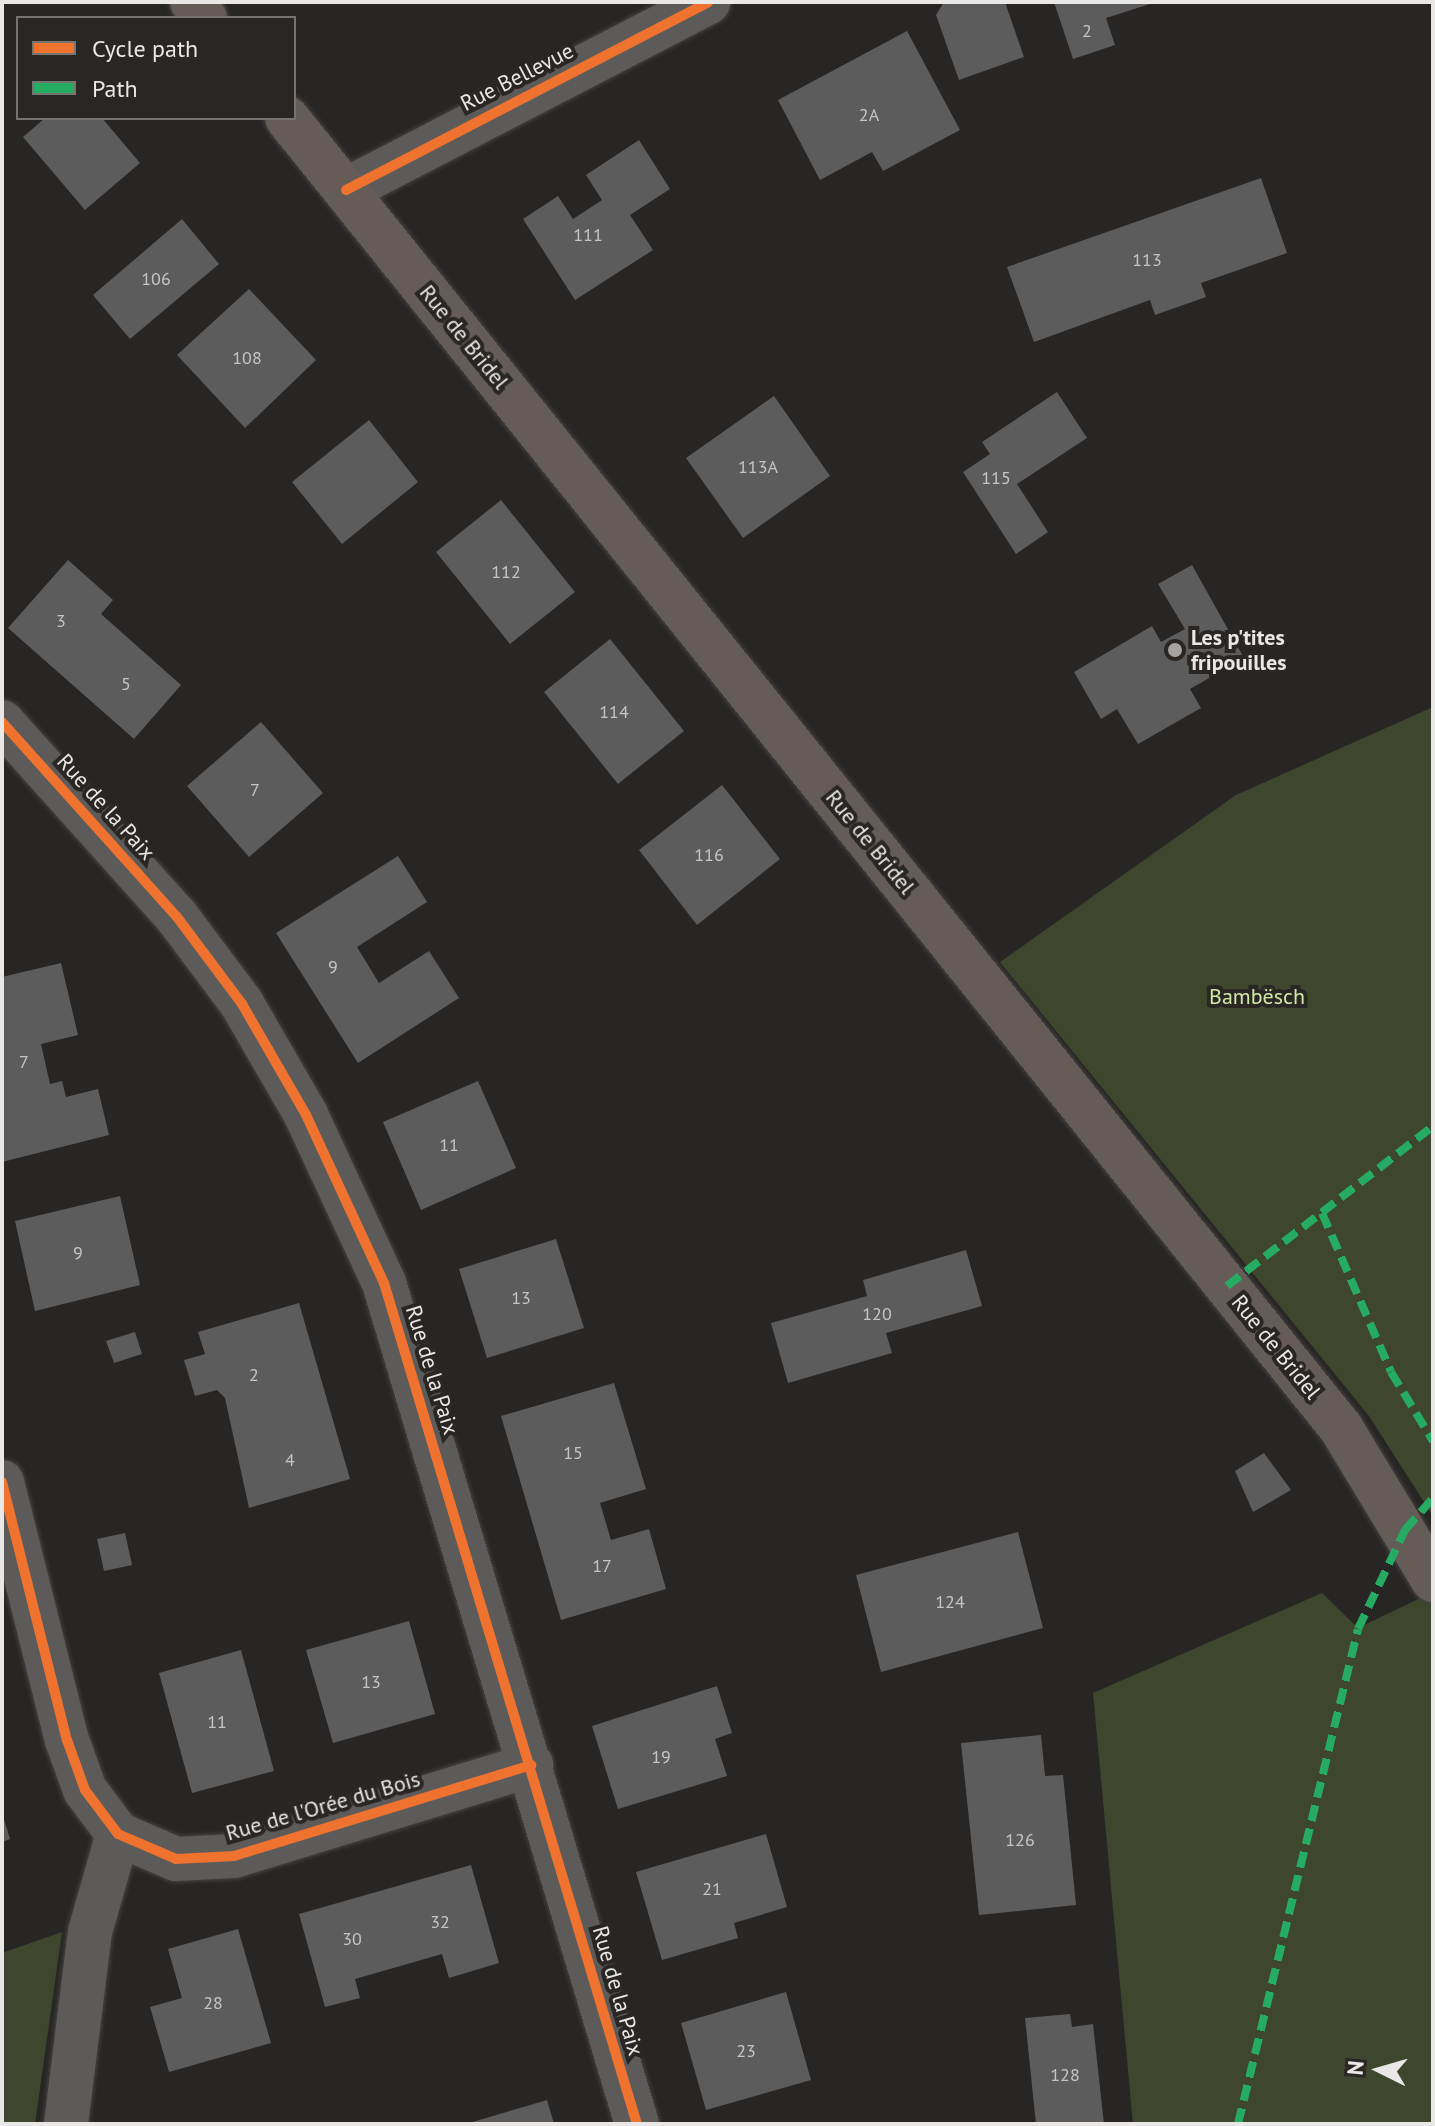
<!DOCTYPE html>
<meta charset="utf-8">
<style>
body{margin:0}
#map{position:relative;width:1435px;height:2126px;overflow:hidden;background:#282624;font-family:"PT Sans",sans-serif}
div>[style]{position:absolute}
.green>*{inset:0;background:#3e472e}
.building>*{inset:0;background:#5d5c5c}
.roads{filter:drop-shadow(0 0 2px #444241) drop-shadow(0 0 2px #444241)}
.minor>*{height:44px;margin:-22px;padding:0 22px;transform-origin:22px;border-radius:22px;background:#5c5b5a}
.major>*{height:44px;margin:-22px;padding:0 22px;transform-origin:22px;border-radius:22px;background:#655c58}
.quiet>*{height:8px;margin-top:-4px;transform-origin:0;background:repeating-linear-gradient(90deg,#26ab63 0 16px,transparent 0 24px)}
.cycleway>*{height:10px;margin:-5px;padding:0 5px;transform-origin:5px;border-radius:5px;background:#ef722f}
.dots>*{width:22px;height:22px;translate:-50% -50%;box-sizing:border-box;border:4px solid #292623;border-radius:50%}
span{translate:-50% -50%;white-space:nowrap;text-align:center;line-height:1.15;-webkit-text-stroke:8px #292623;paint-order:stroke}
.number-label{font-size:18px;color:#c6c5c4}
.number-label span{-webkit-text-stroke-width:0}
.street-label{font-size:22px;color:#e9e8e6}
.poi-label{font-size:22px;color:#e9e8e6;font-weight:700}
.left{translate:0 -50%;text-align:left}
.park-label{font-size:22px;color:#d2e8a7}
.frame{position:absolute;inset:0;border:4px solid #e9e8e6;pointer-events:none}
.legend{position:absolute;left:16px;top:16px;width:280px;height:104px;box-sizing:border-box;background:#292623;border:2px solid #767471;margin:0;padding:10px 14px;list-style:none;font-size:24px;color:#e9e8e6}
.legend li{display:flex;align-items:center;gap:16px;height:40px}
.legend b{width:40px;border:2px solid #767471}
.north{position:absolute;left:1339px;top:2030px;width:80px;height:80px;-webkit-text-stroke:6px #292623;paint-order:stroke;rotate:275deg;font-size:22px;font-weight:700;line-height:32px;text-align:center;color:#e9e8e6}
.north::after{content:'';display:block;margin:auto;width:28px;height:36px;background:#e9e8e6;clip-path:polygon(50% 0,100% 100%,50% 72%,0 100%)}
</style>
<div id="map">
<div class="green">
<i style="clip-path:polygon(1433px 707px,1433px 1516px,1369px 1416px,1000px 962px,1236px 795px)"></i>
<i style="clip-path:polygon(1433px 1592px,1433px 2124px,1133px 2124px,1093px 1693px,1322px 1593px,1358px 1628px)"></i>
<i style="clip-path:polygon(62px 1932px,35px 2124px,2px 2124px,2px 1953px)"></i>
</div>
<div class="building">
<i style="clip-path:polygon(1005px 2px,1024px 57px,959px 80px,936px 15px,944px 2px)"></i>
<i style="clip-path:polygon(1054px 2px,1153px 2px,1153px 3px,1106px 18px,1115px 45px,1073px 59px)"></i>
<i style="clip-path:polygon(907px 31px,960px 130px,883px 171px,872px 152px,820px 180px,778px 100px)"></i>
<i style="clip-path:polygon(45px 118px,102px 118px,140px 163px,85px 210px,23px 137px)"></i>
<i style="clip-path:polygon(639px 140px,670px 189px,630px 215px,653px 250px,575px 300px,523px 219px,558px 196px,573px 219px,602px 200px,586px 175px)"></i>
<i style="clip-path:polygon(1261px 178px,1287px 253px,1201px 283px,1206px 297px,1155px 315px,1150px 300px,1034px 342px,1007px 267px)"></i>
<i style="clip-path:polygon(182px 219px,219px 264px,130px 339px,93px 295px)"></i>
<i style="clip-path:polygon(249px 289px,316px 360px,245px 428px,177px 355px)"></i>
<i style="clip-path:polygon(1057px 392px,1087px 438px,1017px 484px,1048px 532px,1016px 554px,963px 472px,990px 454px,982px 442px)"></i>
<i style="clip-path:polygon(774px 396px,830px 476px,743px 538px,686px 458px)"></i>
<i style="clip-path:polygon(369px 420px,418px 482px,342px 544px,292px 482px)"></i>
<i style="clip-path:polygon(501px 500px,575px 592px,510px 644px,436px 552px)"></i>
<i style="clip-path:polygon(68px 560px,113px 600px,101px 614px,181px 685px,134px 739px,8px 628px)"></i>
<i style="clip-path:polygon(1192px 565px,1244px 658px,1190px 689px,1201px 708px,1138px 744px,1117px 709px,1101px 719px,1074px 672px,1152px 626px,1161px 642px,1185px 629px,1158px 584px)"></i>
<i style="clip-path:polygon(610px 639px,684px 731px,618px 784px,544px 692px)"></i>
<i style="clip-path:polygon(261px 722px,323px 793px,249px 857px,187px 786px)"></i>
<i style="clip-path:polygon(722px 785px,780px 859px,697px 925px,639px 850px)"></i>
<i style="clip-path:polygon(398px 856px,427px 902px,357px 947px,379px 983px,429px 951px,459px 998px,358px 1063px,276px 933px)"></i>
<i style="clip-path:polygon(61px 963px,78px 1035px,41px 1044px,50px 1084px,62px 1081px,66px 1097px,98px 1089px,109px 1135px,2px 1162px,2px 977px)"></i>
<i style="clip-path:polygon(478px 1081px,516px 1168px,421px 1210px,383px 1122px)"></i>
<i style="clip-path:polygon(120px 1196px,140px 1285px,35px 1311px,15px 1221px)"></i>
<i style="clip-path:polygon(556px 1239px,584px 1328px,487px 1358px,459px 1269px)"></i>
<i style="clip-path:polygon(966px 1250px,982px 1306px,886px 1333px,892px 1353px,788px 1383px,771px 1323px,867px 1296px,863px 1280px)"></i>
<i style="clip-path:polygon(299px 1303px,350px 1479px,249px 1508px,225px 1398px,217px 1390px,195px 1396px,184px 1360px,205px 1354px,198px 1332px)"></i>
<i style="clip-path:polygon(135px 1332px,142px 1354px,114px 1363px,106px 1341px)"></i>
<i style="clip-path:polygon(614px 1383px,646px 1489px,600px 1503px,611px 1540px,649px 1529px,666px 1589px,561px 1620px,501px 1416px)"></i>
<i style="clip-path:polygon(1264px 1453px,1291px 1490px,1253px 1512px,1235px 1471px)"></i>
<i style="clip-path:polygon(1018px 1532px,1043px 1628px,881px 1672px,856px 1575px)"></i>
<i style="clip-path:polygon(125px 1533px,132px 1565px,104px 1571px,97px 1539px)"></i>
<i style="clip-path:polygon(409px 1621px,435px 1714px,333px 1743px,306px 1650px)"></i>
<i style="clip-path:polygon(241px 1650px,274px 1771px,192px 1793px,159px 1673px)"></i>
<i style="clip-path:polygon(717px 1686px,732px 1733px,715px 1739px,727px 1776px,618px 1809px,592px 1726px)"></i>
<i style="clip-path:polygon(1041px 1735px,1045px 1776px,1063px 1775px,1076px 1905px,979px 1915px,961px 1743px)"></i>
<i style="clip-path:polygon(2px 1813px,10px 1839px,2px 1842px)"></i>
<i style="clip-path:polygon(766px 1834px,787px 1907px,734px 1923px,738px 1938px,662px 1960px,636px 1872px)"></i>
<i style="clip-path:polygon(471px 1865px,499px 1963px,449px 1978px,442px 1954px,355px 1979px,360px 1998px,325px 2007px,299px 1914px)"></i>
<i style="clip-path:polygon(238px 1929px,271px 2043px,169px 2072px,150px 2007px,182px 1998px,168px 1949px)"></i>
<i style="clip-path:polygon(786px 1992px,811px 2080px,706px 2110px,681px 2023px)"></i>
<i style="clip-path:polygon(1070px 2014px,1072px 2027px,1093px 2024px,1104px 2124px,1036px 2124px,1025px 2018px)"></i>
<i style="clip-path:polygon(547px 2100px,554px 2124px,469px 2124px,469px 2123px)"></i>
</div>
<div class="roads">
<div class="minor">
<i style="left:346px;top:190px;width:408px;rotate:-27.4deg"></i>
<i style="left:2px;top:722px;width:262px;rotate:48.1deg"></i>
<i style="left:177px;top:917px;width:109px;rotate:53.2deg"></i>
<i style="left:242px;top:1004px;width:128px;rotate:60deg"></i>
<i style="left:306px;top:1115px;width:185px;rotate:65.1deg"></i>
<i style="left:384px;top:1283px;width:878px;rotate:73.26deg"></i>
<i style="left:2px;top:1482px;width:266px;rotate:75.9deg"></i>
<i style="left:67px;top:1740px;width:53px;rotate:70.2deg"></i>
<i style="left:85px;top:1790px;width:55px;rotate:53.1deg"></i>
<i style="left:118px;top:1834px;width:63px;rotate:23.3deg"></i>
<i style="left:176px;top:1859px;width:58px;rotate:-3deg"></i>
<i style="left:234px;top:1856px;width:311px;rotate:-17deg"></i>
<i style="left:66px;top:2124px;width:193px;rotate:-82.9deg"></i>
<i style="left:90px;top:1932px;width:102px;rotate:-74.1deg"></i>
</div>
<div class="major">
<i style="left:192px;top:2px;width:21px;rotate:51deg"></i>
<i style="left:287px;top:118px;width:1681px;rotate:51.18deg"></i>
<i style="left:1341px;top:1428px;width:178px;rotate:58.8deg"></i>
</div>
</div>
<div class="quiet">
<i style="left:1322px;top:1213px;width:173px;rotate:66.5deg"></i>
<i style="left:1391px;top:1372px;width:81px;rotate:58.7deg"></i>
<i style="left:1227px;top:1286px;width:261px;rotate:-37.8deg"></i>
<i style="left:1238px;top:2124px;width:509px;rotate:-76.37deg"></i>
<i style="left:1358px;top:1629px;width:110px;rotate:-64.6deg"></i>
<i style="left:1405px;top:1530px;width:43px;rotate:-48.8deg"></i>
</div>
<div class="cycleway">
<i style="left:346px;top:190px;width:408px;rotate:-27.4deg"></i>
<i style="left:2px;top:722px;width:262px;rotate:48.1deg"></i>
<i style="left:177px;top:917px;width:109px;rotate:53.2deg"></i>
<i style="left:242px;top:1004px;width:128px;rotate:60deg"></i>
<i style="left:306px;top:1115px;width:185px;rotate:65.1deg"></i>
<i style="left:384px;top:1283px;width:878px;rotate:73.26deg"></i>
<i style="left:2px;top:1482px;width:266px;rotate:75.9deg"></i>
<i style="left:67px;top:1740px;width:53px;rotate:70.2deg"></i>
<i style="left:85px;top:1790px;width:55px;rotate:53.1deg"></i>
<i style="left:118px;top:1834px;width:63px;rotate:23.3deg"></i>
<i style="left:176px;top:1859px;width:58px;rotate:-3deg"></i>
<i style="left:234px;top:1856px;width:311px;rotate:-17deg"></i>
</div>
<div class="dots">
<i style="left:1175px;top:650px;background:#a5a4a2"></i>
</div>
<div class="number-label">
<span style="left:1087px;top:31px">2</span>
<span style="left:869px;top:115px">2A</span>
<span style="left:588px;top:235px">111</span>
<span style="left:1147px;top:260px">113</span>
<span style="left:156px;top:279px">106</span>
<span style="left:247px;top:358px">108</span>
<span style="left:758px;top:467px">113A</span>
<span style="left:996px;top:478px">115</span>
<span style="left:506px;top:572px">112</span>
<span style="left:61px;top:621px">3</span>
<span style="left:126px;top:684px">5</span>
<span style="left:614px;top:712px">114</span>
<span style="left:255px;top:790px">7</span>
<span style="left:709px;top:855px">116</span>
<span style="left:333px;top:967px">9</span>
<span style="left:24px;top:1062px">7</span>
<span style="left:449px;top:1145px">11</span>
<span style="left:78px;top:1253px">9</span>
<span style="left:521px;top:1298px">13</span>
<span style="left:877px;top:1314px">120</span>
<span style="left:254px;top:1375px">2</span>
<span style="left:573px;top:1453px">15</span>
<span style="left:290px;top:1460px">4</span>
<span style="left:602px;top:1566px">17</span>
<span style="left:950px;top:1602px">124</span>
<span style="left:371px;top:1682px">13</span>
<span style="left:217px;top:1722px">11</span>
<span style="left:661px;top:1757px">19</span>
<span style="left:1020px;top:1840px">126</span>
<span style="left:712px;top:1889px">21</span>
<span style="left:440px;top:1922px">32</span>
<span style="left:352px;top:1939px">30</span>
<span style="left:213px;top:2003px">28</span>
<span style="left:746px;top:2051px">23</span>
<span style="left:1065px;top:2075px">128</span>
</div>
<div class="street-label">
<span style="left:517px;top:77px;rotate:-27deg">Rue Bellevue</span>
<span style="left:464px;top:337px;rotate:51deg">Rue de Bridel</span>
<span style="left:106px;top:807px;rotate:48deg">Rue de la Paix</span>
<span style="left:870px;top:842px;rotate:51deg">Rue de Bridel</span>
<span style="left:1276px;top:1347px;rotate:51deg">Rue de Bridel</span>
<span style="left:432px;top:1370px;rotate:73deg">Rue de la Paix</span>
<span style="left:323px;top:1806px;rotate:-16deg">Rue de l'Orée du Bois</span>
<span style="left:618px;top:1991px;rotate:74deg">Rue de la Paix</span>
</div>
<div class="poi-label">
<span class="left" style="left:1191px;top:650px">Les p'tites<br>fripouilles</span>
</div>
<div class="park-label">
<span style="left:1257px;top:997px">Bambësch</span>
</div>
<div class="frame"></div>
<ul class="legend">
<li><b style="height:10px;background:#ef722f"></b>Cycle path</li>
<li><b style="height:10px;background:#26ab63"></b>Path</li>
</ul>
<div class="north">N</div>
</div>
